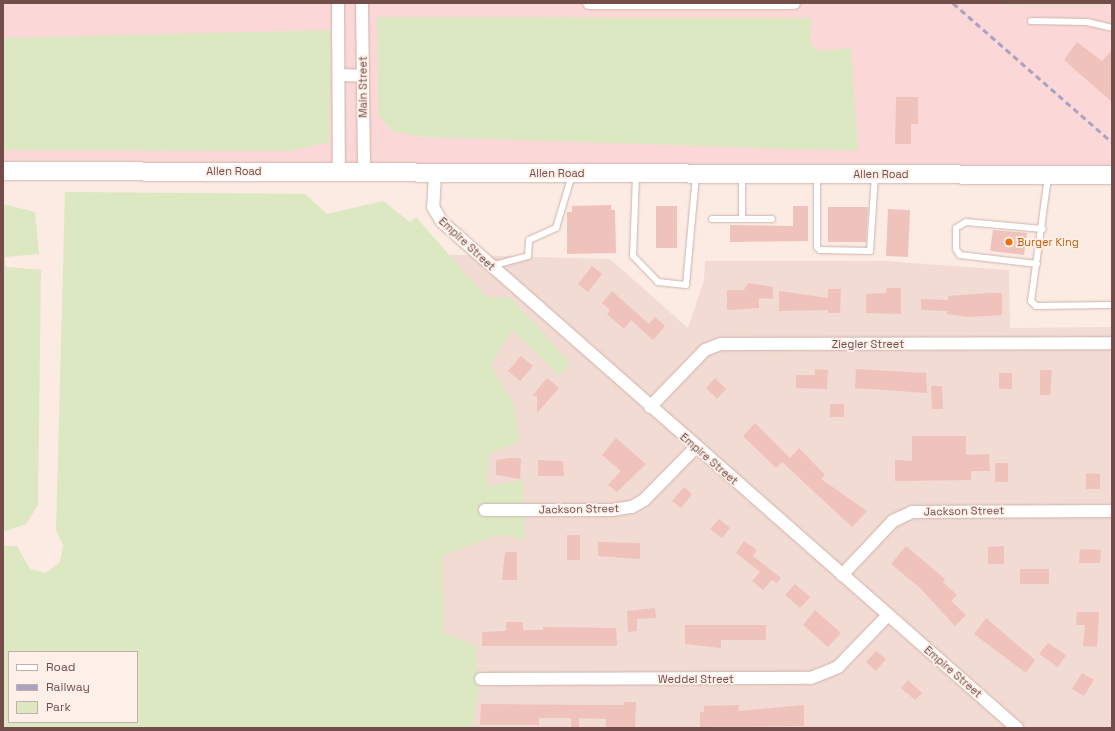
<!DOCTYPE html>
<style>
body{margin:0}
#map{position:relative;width:1115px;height:731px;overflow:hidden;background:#fbebe3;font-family:"Space Grotesk",sans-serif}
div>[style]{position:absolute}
.residential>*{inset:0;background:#f2dbd2}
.commercial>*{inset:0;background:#fbd8d7}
.green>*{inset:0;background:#dce8c2}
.building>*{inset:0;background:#efc2bc}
.roads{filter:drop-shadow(0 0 1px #ceb3ad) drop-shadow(0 0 1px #ceb3ad)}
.lane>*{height:6px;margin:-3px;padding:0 3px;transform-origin:3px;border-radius:3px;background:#fff}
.street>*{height:12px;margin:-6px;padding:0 6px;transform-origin:6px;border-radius:6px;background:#fff}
.secondary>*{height:18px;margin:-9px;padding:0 9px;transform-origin:9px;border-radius:9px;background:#fff}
.rail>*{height:3px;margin-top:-1.5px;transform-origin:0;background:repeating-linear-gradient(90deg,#aba2c3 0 6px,transparent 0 10px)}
.dots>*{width:11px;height:11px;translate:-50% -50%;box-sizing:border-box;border:2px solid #fef0e9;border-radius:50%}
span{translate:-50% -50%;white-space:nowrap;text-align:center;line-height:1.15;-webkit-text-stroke:3.5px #fef0e9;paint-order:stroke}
.street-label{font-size:11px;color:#724d4a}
.food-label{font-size:11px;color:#c56008}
.left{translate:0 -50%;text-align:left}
.frame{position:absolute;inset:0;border:4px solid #724d4a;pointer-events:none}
.legend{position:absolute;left:8px;top:651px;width:130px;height:72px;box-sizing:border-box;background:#fef0e9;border:1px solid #c6afa9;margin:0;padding:5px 7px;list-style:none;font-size:12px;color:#724d4a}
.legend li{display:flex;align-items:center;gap:8px;height:20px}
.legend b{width:20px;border:1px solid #c6afa9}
</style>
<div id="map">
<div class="residential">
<i style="clip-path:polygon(429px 254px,610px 259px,688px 328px,704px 280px,705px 261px,884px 261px,1009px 270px,1010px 328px,1112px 327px,1112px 728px,424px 728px)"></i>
</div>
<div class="commercial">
<i style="clip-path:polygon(3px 3px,1112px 3px,1112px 175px,3px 171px)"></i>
</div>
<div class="green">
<i style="clip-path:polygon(1003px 3px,1112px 3px,1112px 5px,1005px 5px)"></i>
<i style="clip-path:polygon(377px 17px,811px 18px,810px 43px,819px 51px,851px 48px,858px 151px,421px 137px,392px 131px,378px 115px)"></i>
<i style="clip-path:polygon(331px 30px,329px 143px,288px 151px,3px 150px,3px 38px)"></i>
<i style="clip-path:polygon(evenodd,65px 192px,305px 194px,327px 214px,383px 201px,410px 222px,416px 217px,486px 297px,511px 298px,570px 363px,560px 376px,512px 330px,491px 365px,514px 404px,519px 442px,489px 453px,486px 486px,523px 480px,525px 539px,498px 535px,442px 556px,443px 632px,476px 646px,479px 691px,471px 728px,3px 728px,3px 546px,17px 546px,30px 569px,46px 573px,60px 562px,63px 545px,56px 530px,65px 192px,9px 652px,137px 652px,137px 722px,9px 722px,9px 652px)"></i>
<i style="clip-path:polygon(3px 204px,35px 212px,39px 254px,5px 257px,6px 267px,41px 270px,38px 505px,26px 524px,3px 532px)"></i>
</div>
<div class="building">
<i style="clip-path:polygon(1077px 42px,1102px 61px,1112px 50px,1112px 102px,1064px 60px)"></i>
<i style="clip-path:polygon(896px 97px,918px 97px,918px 124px,911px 124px,911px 144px,895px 144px)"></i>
<i style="clip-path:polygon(611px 205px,611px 210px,615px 210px,616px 253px,567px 254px,567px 212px,572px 212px,572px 206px)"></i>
<i style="clip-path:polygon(656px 206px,677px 206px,677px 248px,656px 248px)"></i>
<i style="clip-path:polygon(793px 206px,808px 206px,808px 241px,730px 242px,730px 225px,793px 226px)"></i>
<i style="clip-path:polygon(828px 207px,868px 207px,866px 242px,828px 242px)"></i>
<i style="clip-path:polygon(888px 209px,910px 210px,908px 257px,886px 256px)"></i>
<i style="clip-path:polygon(993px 230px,1027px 233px,1024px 255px,990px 251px)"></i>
<i style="clip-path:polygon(592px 266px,602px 274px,588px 292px,578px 284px)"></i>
<i style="clip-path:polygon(748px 283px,773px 287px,773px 299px,759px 298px,759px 308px,727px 310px,727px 290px,744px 290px)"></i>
<i style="clip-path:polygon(886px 288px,901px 288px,901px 314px,866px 313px,866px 294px,886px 293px)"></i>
<i style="clip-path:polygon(828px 289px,841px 289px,840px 313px,828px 313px,828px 310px,779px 311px,779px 291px,828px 298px)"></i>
<i style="clip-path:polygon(612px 291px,649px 324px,655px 317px,665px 326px,653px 340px,631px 320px,624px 329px,607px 314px,610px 310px,602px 303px)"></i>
<i style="clip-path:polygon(988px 293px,1002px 293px,1002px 315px,968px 317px,947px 314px,947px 311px,921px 310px,921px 299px,948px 300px,948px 296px)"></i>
<i style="clip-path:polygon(521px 356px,533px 366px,520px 381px,508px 371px)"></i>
<i style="clip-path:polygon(815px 369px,828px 370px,827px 389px,796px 388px,796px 375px,815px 375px)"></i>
<i style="clip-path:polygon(856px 369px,926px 373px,927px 393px,855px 388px)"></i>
<i style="clip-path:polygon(1040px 370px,1052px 370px,1050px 395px,1040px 395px)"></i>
<i style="clip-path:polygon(999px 373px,1012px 373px,1012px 389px,999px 389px)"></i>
<i style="clip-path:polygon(547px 378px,559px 388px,537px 413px,537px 396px,532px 396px)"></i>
<i style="clip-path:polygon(715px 378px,726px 389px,717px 399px,706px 388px)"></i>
<i style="clip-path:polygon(931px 386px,942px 386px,943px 409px,932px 409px)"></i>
<i style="clip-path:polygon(830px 404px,844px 404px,844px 417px,830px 417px)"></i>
<i style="clip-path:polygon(755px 423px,790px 458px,799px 448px,825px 475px,821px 479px,867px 511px,852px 527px,782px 462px,776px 468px,743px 436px)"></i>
<i style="clip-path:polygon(912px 436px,966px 436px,966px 455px,989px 454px,990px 471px,971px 471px,971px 480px,895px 481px,895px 460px,912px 461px)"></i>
<i style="clip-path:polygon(616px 438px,646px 464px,617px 492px,608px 485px,621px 471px,602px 455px)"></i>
<i style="clip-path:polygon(510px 458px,521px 458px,520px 479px,496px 475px,496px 460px)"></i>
<i style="clip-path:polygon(538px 460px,563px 461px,564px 476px,538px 476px)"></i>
<i style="clip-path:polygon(995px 463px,1008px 463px,1008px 482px,995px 482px)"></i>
<i style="clip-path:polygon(1086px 473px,1100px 474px,1100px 489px,1086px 489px)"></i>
<i style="clip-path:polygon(684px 487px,692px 494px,681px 508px,672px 501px)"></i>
<i style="clip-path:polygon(719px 519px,730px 528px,722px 538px,710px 529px)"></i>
<i style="clip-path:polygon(567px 535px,580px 535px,580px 560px,567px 560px)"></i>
<i style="clip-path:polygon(744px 541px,757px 550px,753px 556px,781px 578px,777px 583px,772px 580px,763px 590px,752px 581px,760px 572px,736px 553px)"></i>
<i style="clip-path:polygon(598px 542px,640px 543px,640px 559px,598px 556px)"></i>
<i style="clip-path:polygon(906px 546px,945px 579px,943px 582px,957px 595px,951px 601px,966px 615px,955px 626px,920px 588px,891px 564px)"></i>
<i style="clip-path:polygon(1004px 546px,1004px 564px,988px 564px,988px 547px)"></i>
<i style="clip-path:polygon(1080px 549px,1101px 550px,1100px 563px,1079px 563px)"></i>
<i style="clip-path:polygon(505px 552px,517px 552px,517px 580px,502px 580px)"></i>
<i style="clip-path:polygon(1020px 569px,1049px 569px,1049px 584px,1020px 584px)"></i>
<i style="clip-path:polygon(795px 584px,810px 597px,800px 608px,785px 595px)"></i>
<i style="clip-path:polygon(655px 608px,656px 618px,637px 619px,637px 631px,628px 632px,627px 611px)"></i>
<i style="clip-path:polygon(815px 610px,841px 633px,828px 647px,803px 625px)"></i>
<i style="clip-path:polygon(1077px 612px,1099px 612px,1097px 647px,1083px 646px,1085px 625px,1076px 625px)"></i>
<i style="clip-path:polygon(986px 618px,1035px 660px,1026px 673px,974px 634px)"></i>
<i style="clip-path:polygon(506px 622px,523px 622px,523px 630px,543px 630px,543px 627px,616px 628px,617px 646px,482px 646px,482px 632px,506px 631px)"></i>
<i style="clip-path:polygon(685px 625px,766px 625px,766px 640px,721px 640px,721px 648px,685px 644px)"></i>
<i style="clip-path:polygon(1048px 643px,1066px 655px,1058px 667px,1039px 654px)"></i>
<i style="clip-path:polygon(876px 651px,886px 659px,876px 671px,866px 662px)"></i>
<i style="clip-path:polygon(1082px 673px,1094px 680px,1084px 696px,1072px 689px)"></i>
<i style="clip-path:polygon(908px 680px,922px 693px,915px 700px,901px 688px)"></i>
<i style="clip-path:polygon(624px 702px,636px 702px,635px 728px,606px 728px,606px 719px,579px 718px,579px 728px,571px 728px,571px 718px,539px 718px,539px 725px,480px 725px,481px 704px,606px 705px,624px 705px)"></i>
<i style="clip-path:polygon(739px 705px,738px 711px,804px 705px,804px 726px,700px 727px,700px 712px,704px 712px,704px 706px)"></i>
</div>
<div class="roads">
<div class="lane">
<i style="left:1031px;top:21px;width:56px;rotate:1deg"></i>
<i style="left:1087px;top:22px;width:26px;rotate:13deg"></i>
<i style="left:636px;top:175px;width:81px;rotate:92.1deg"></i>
<i style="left:633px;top:256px;width:36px;rotate:46deg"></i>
<i style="left:658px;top:282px;width:28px;rotate:6deg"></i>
<i style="left:686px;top:285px;width:110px;rotate:-84.8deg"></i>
<i style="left:817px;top:175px;width:72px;rotate:90deg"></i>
<i style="left:817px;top:247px;width:4px;rotate:45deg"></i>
<i style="left:820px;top:250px;width:50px;rotate:1.1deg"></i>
<i style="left:870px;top:251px;width:75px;rotate:-86.2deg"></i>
<i style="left:1048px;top:177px;width:125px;rotate:97.8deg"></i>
<i style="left:1031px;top:301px;width:7px;rotate:45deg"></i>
<i style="left:1036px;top:306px;width:76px;rotate:-0.8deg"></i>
<i style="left:712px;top:219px;width:60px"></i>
<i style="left:742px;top:219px;width:44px;rotate:-90deg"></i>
<i style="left:1037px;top:264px;width:78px;rotate:-173.3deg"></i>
<i style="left:960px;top:255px;width:7px;rotate:-124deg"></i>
<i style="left:956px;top:249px;width:21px;rotate:-90deg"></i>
<i style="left:956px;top:228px;width:12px;rotate:-31deg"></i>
<i style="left:966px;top:222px;width:77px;rotate:5.2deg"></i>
<i style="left:491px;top:266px;width:38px;rotate:-15deg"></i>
<i style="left:528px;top:256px;width:16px;rotate:-86deg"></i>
<i style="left:529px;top:240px;width:30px;rotate:-24deg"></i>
<i style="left:556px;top:228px;width:55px;rotate:-73.2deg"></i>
</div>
<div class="street">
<i style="left:338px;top:3px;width:168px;rotate:89.7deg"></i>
<i style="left:362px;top:3px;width:168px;rotate:89.3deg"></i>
<i style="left:589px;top:3px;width:205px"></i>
<i style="left:339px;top:75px;width:24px;rotate:2deg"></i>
<i style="left:435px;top:173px;width:34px;rotate:93deg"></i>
<i style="left:433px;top:207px;width:17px;rotate:59deg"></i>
<i style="left:442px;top:222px;width:766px;rotate:41.35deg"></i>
<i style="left:650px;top:407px;width:79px;rotate:-46deg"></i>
<i style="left:705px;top:350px;width:17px;rotate:-21deg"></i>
<i style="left:721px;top:344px;width:391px;rotate:-0.1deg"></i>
<i style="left:485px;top:510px;width:127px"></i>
<i style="left:612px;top:510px;width:20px;rotate:-9deg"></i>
<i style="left:632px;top:507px;width:14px;rotate:-30deg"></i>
<i style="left:644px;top:500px;width:74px;rotate:-45.5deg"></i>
<i style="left:842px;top:575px;width:74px;rotate:-46.6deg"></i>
<i style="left:893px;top:521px;width:21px;rotate:-25deg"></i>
<i style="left:912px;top:512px;width:200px;rotate:-0.3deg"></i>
<i style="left:481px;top:679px;width:330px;rotate:-0.2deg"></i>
<i style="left:811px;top:678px;width:29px;rotate:-22deg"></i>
<i style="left:838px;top:667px;width:72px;rotate:-46.1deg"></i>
</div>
<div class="secondary">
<i style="left:3px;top:171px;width:1109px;rotate:0.21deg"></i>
</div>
</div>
<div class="rail">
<i style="left:953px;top:3px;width:211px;rotate:41.2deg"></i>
</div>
<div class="dots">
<i style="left:1009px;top:242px;background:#e8710a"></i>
</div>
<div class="street-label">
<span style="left:363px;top:87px;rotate:-90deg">Main Street</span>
<span style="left:234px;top:171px">Allen Road</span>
<span style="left:557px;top:173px">Allen Road</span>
<span style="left:881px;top:174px">Allen Road</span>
<span style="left:467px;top:244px;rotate:43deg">Empire Street</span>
<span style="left:868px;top:344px">Ziegler Street</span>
<span style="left:709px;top:459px;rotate:41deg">Empire Street</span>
<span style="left:579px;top:509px;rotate:-1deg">Jackson Street</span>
<span style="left:964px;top:511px;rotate:-1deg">Jackson Street</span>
<span style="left:953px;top:672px;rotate:41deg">Empire Street</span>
<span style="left:696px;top:679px">Weddel Street</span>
</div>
<div class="food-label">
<span class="left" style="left:1017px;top:242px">Burger King</span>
</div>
<div class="frame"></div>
<ul class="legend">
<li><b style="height:5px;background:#fff"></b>Road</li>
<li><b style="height:5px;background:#aba2c3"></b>Railway</li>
<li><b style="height:11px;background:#dce8c2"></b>Park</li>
</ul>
</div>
